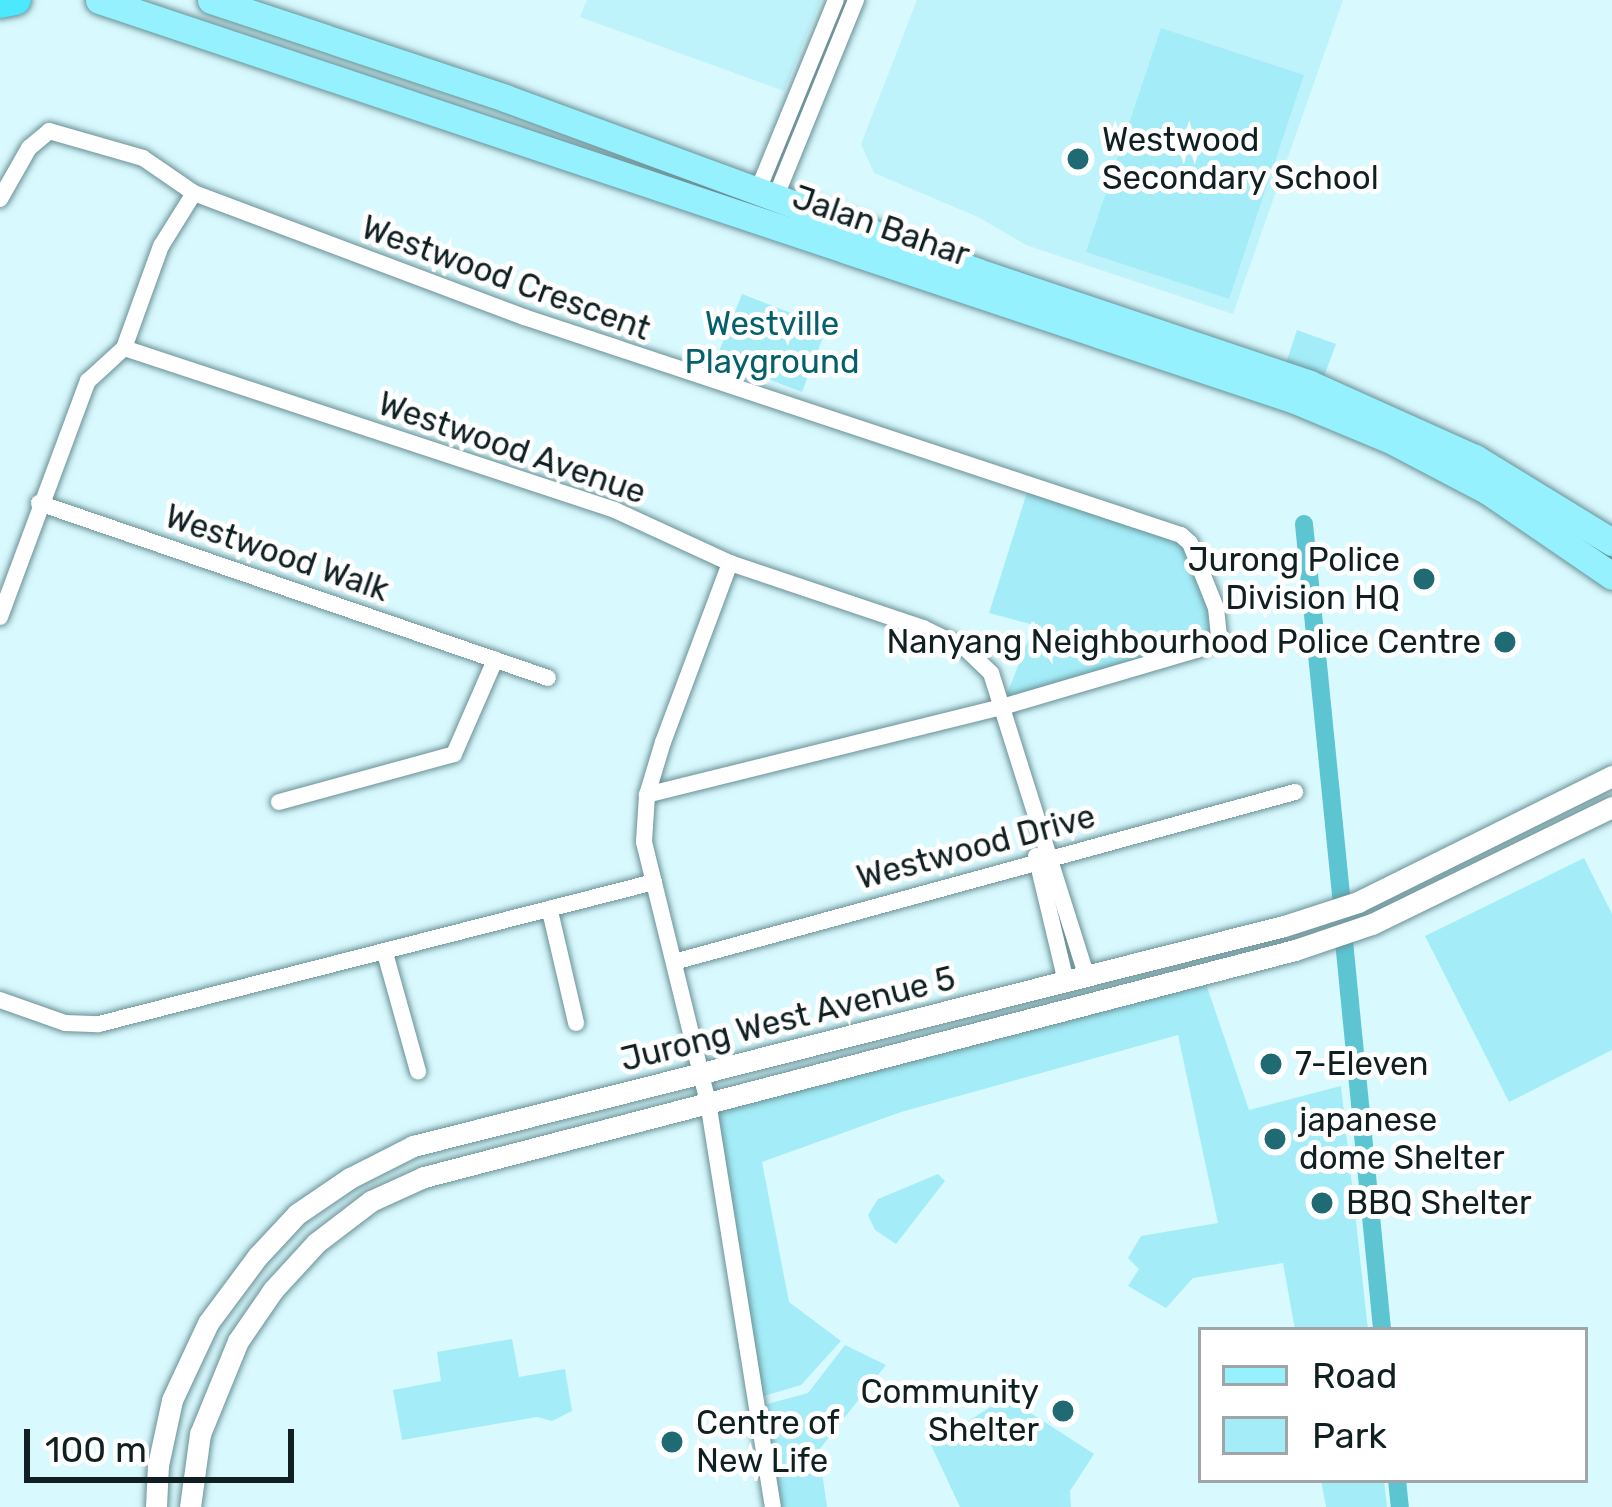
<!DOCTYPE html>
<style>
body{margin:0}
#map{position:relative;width:1612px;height:1507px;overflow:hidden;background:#d8f9fe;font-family:Rubik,sans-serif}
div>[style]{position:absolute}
.built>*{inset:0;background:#bff3fb}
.green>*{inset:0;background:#a4edf8}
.canal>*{height:18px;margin:-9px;padding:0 9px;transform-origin:9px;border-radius:9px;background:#5dc4d2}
.roads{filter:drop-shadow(0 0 3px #699095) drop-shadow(0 0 3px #699095)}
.minor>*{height:16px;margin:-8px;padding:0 8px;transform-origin:8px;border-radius:8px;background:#fff}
.tertiary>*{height:21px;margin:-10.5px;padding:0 10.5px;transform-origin:10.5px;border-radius:10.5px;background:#fff}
.primary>*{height:27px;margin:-13.5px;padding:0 13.5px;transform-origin:13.5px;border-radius:13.5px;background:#94f1fd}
.motorway>*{height:30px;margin:-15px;padding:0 15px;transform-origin:15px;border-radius:15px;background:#4ce8fb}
.dots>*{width:33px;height:33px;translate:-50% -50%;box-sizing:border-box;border:6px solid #fff;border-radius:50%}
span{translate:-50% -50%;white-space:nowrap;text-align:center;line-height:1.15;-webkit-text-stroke:10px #fff;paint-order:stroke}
.poi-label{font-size:33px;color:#102022}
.left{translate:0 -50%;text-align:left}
.right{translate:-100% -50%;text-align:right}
.street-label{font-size:33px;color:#102022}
.park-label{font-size:33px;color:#04616b}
.legend{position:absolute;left:1198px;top:1327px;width:390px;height:156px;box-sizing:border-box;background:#fff;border:3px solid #9fa6a7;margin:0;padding:15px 21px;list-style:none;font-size:36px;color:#102022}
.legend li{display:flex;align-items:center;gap:24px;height:60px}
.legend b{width:60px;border:3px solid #9fa6a7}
.scale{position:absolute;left:24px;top:1429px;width:270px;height:54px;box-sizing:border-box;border:6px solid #102022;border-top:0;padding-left:15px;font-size:36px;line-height:42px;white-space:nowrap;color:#102022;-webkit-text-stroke:9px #fff;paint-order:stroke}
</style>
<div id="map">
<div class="built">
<i style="clip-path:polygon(587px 0,821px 0,784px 91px,580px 17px)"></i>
<i style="clip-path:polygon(917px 0,1343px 0,1233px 314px,1026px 245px,978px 217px,874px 173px,861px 144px)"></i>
</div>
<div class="green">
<i style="clip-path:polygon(1161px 28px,1304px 75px,1229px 299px,1086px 252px)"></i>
<i style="clip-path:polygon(742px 294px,827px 327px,802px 392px,716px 359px)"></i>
<i style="clip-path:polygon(1297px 330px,1336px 344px,1322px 382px,1284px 369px)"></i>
<i style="clip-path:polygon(1029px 486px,1178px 533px,1190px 552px,1219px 639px,1002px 707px,1034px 625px,989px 613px)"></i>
<i style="clip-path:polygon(1584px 858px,1612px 914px,1612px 1050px,1509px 1102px,1425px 936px)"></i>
<i style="clip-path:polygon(1203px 975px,1249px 1110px,1341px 1086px,1368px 1330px,1295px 1330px,1283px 1263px,1193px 1278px,1166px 1308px,1128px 1286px,1139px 1269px,1128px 1258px,1141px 1236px,1218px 1223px,1178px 1035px,901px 1112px,762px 1162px,789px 1302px,841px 1341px,801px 1385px,760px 1397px,708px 1102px)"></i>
<i style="clip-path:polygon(938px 1174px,945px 1181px,896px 1244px,875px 1230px,868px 1215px,878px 1199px)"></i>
<i style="clip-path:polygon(512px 1339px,519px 1377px,565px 1369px,572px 1411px,552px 1421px,537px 1417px,402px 1440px,393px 1390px,441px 1381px,437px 1352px)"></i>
<i style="clip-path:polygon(845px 1345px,886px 1365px,819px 1450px,827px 1507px,776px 1507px,760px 1406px,808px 1393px)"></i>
<i style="clip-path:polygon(1006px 1397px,1094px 1454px,1070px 1491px,1071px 1507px,960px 1507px,931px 1445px)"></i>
<i style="clip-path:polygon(1321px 1480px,1384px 1480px,1387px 1507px,1326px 1507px)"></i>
</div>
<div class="canal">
<i style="left:1304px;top:524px;width:385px;rotate:84.3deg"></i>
<i style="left:1344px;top:941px;width:391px;rotate:84.4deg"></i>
<i style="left:1397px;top:1480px;width:27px;rotate:84deg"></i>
</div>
<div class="roads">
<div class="minor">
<i style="left:758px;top:190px;width:205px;rotate:-67.7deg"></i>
<i style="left:776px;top:196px;width:212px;rotate:-67.8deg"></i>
<i style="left:0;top:199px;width:59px;rotate:-60.4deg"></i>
<i style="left:29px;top:148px;width:26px;rotate:-40deg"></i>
<i style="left:49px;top:131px;width:98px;rotate:16deg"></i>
<i style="left:143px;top:158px;width:62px;rotate:34.5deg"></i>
<i style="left:194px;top:193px;width:353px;rotate:20.6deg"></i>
<i style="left:524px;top:317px;width:692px;rotate:18.36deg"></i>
<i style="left:1181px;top:535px;width:12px;rotate:42deg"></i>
<i style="left:1190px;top:543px;width:70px;rotate:68.2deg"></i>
<i style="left:1216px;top:608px;width:31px;rotate:84deg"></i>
<i style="left:1219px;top:639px;width:25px;rotate:154deg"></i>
<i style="left:1196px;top:650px;width:202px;rotate:163.6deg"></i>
<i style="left:1002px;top:707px;width:366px;rotate:166.1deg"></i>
<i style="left:124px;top:348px;width:517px;rotate:18.26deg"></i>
<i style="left:615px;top:510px;width:127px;rotate:24.7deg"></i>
<i style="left:730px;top:563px;width:204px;rotate:18.6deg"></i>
<i style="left:923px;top:628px;width:48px;rotate:26deg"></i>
<i style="left:966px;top:649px;width:35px;rotate:44deg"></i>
<i style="left:991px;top:673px;width:319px;rotate:72.5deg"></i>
<i style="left:124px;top:348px;width:109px;rotate:-70.1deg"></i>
<i style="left:161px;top:246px;width:62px;rotate:-58.1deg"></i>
<i style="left:39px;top:503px;width:538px;rotate:18.97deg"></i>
<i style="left:730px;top:563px;width:191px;rotate:110.5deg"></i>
<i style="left:663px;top:742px;width:55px;rotate:106.8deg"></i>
<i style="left:647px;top:795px;width:47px;rotate:93.7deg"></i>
<i style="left:644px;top:842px;width:268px;rotate:76.2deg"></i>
<i style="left:708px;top:1102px;width:410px;rotate:80.9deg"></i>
<i style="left:0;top:617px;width:252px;rotate:-69.6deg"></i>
<i style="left:88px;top:381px;width:49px;rotate:-42.5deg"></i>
<i style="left:279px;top:802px;width:181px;rotate:-15.3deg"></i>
<i style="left:454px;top:754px;width:103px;rotate:-66.4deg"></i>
<i style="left:1036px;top:856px;width:130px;rotate:76.6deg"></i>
<i style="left:550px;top:911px;width:115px;rotate:76.9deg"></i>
<i style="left:385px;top:953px;width:123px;rotate:74.4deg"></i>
<i style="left:674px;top:962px;width:644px;rotate:-15.31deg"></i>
<i style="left:0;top:1000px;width:69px;rotate:19.5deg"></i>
<i style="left:65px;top:1023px;width:34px;rotate:2deg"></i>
<i style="left:99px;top:1024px;width:573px;rotate:-14.35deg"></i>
</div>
<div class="tertiary">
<i style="left:156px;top:1507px;width:42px;rotate:-87.3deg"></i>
<i style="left:158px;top:1465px;width:66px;rotate:-77.8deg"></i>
<i style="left:172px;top:1400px;width:85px;rotate:-64.9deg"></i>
<i style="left:208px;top:1323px;width:82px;rotate:-53.4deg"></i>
<i style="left:257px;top:1257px;width:59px;rotate:-47.1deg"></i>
<i style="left:297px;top:1214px;width:64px;rotate:-34.2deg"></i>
<i style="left:350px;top:1178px;width:71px;rotate:-26.9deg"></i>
<i style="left:413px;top:1146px;width:898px;rotate:-14.18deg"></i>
<i style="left:1284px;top:926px;width:78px;rotate:-18deg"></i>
<i style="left:1358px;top:902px;width:284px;rotate:-26.4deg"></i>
<i style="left:190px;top:1507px;width:74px;rotate:-82.2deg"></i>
<i style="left:200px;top:1434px;width:100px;rotate:-67.8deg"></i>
<i style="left:238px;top:1341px;width:62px;rotate:-55.5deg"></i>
<i style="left:273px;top:1290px;width:64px;rotate:-47.5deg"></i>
<i style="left:316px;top:1243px;width:69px;rotate:-37.4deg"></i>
<i style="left:371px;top:1201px;width:58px;rotate:-24.4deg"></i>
<i style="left:424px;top:1177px;width:900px;rotate:-14.61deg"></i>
<i style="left:1295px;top:950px;width:81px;rotate:-18.7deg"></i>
<i style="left:1372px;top:924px;width:267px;rotate:-26deg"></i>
</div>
<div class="primary">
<i style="left:99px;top:0;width:1261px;rotate:18.49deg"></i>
<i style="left:1295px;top:400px;width:106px;rotate:22.7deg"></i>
<i style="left:1393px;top:441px;width:107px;rotate:27.8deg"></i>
<i style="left:1488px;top:491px;width:150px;rotate:34.4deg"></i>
<i style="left:211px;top:0;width:310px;rotate:18.4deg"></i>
<i style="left:505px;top:98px;width:504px;rotate:20.2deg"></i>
<i style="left:978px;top:272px;width:350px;rotate:18.6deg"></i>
<i style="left:1310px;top:384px;width:181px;rotate:24.2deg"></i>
<i style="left:1475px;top:458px;width:161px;rotate:31.5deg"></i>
</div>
<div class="motorway">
<i style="left:0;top:3px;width:16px;rotate:-11deg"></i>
</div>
</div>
<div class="dots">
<i style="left:1078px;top:159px;background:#206a74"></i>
<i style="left:1424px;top:579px;background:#206a74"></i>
<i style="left:1505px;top:642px;background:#206a74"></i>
<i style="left:1271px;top:1064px;background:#206a74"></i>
<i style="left:1275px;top:1139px;background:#206a74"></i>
<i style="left:1322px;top:1203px;background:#206a74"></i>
<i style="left:1063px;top:1411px;background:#206a74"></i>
<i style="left:672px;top:1442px;background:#206a74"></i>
</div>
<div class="poi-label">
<span class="left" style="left:1102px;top:159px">Westwood<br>Secondary School</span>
<span class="right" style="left:1400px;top:579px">Jurong Police<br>Division HQ</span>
<span class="right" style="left:1481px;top:642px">Nanyang Neighbourhood Police Centre</span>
<span class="left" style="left:1295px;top:1064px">7-Eleven</span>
<span class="left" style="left:1299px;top:1139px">japanese<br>dome Shelter</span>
<span class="left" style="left:1346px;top:1203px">BBQ Shelter</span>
<span class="right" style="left:1039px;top:1411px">Community<br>Shelter</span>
<span class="left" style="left:696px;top:1442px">Centre of<br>New Life</span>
</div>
<div class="street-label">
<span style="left:881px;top:226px;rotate:19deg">Jalan Bahar</span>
<span style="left:506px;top:278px;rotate:20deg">Westwood Crescent</span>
<span style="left:512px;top:448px;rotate:19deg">Westwood Avenue</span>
<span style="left:277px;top:553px;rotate:19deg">Westwood Walk</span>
<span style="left:976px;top:847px;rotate:-15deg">Westwood Drive</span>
<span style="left:788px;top:1019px;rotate:-14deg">Jurong West Avenue 5</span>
</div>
<div class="park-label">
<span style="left:772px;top:343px">Westville<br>Playground</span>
</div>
<ul class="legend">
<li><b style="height:15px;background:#94f1fd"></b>Road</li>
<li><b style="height:33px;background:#a4edf8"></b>Park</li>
</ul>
<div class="scale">100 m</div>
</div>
